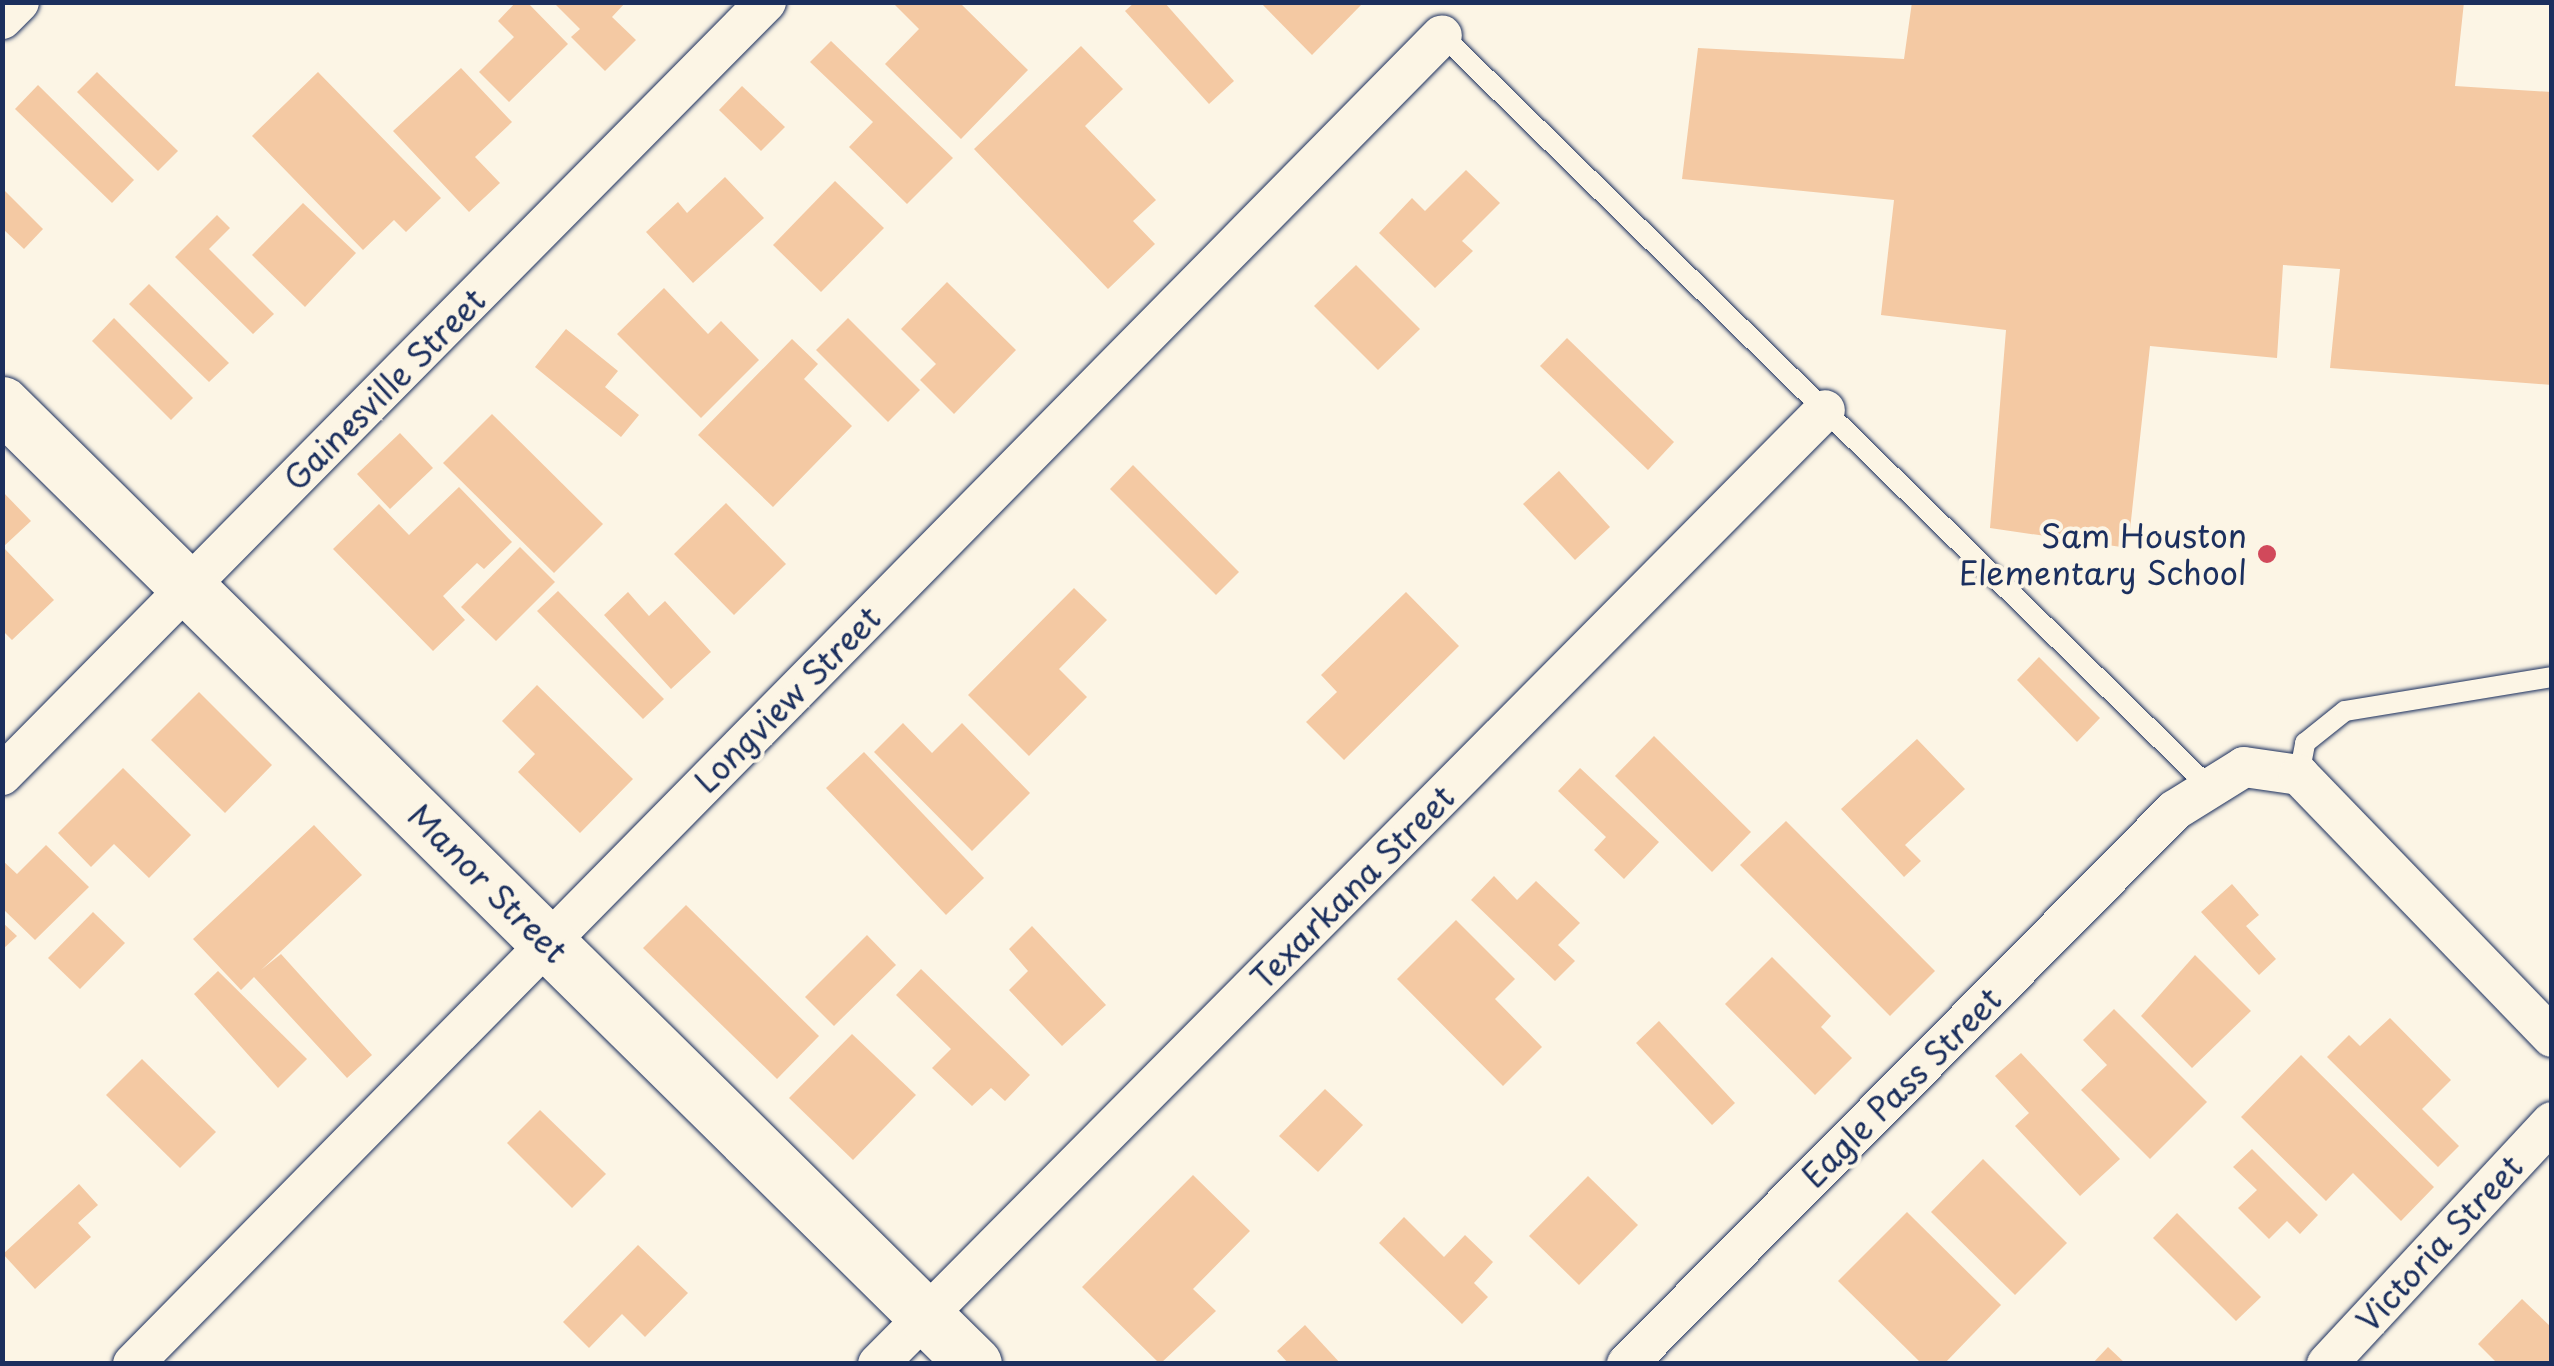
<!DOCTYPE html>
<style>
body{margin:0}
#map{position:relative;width:2554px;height:1366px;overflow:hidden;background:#fcf5e5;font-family:"Playpen Sans",sans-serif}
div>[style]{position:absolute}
.building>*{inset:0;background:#f4c9a3}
.roads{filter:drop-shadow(0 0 2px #1b2f5e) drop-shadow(0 0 2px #1b2f5e)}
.lane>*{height:20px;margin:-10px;padding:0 10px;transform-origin:10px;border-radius:10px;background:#fcf5e5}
.street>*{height:40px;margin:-20px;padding:0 20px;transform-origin:20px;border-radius:20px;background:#fcf5e5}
.secondary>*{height:55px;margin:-27.5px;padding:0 27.5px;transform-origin:27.5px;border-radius:27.5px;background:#fcf5e5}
.dots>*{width:28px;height:28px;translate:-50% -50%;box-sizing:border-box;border:5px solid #fcf5e5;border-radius:50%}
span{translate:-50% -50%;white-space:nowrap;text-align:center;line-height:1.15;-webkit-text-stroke:8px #fcf5e5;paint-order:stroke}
.street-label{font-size:32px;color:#1b2f5e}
.poi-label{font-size:32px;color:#1b2f5e}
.right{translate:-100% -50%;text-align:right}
.frame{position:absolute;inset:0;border:5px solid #1b2f5e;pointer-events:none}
</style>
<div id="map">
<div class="building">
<i style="clip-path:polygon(516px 2px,527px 2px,568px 44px,509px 102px,479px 72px,514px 37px,498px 21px)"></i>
<i style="clip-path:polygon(553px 2px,626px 2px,612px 17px,636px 40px,605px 71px,571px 37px,580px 29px)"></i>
<i style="clip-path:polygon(892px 2px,959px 2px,1028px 70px,961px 139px,885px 64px,919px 29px)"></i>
<i style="clip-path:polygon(1135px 2px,1164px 2px,1234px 81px,1209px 104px,1125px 11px)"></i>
<i style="clip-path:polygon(1260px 2px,1364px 2px,1312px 55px)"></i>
<i style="clip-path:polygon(1912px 2px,2464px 2px,2455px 86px,2552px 92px,2552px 385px,2330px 368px,2340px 269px,2283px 265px,2277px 358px,2150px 346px,2128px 548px,1990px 528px,2006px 330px,1881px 315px,1894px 200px,1682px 179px,1698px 48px,1904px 59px)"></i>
<i style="clip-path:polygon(831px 41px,953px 158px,907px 204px,849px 147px,873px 122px,810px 62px)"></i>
<i style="clip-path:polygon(1081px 46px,1123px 89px,1085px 126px,1156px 200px,1133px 221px,1155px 244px,1108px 289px,974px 149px)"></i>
<i style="clip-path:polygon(461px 68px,512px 122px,475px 157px,500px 183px,469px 212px,393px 131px)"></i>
<i style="clip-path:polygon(97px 72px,178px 151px,158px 171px,77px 92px)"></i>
<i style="clip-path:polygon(318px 72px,441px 198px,406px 232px,394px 220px,363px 250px,252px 136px)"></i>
<i style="clip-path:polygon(38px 85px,134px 180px,112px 203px,15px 109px)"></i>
<i style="clip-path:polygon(742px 86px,785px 127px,761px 151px,719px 110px)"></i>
<i style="clip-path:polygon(1466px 170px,1500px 203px,1462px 241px,1473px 251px,1435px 288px,1379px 233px,1412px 198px,1425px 211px)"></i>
<i style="clip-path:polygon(725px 177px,764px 218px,693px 283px,646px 232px,678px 202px,687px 213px)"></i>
<i style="clip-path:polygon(835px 181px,884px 228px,821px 292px,773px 245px)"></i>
<i style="clip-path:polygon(2px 188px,43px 229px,24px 249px,2px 228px)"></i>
<i style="clip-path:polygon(303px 203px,356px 253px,305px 307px,252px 255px)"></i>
<i style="clip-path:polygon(217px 215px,230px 228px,209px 249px,274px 314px,253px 334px,175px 257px)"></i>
<i style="clip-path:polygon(1356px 265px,1420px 329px,1378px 370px,1314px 306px)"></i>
<i style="clip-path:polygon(947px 282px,1016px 350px,954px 414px,920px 380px,936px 364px,901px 329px)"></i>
<i style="clip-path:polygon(149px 284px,229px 363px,209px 382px,129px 304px)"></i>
<i style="clip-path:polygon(664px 288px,708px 334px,721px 321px,759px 360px,701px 418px,617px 334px)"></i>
<i style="clip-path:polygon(114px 318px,193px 398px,171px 420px,92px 341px)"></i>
<i style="clip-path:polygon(848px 318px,920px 390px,888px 422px,816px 350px)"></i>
<i style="clip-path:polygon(566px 329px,618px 371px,605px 387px,639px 415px,621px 437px,535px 367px)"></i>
<i style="clip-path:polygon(1567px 338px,1674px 442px,1648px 470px,1540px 366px)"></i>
<i style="clip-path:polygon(792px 339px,818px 364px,804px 379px,852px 426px,773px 507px,698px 435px)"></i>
<i style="clip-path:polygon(492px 414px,603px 524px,554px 573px,443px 463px)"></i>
<i style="clip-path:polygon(400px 433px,433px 468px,390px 509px,357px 474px)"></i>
<i style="clip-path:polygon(1133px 465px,1239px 572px,1216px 595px,1110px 489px)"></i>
<i style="clip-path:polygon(1559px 471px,1610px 527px,1575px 560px,1523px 504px)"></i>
<i style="clip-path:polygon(459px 487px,512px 542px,484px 569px,477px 563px,443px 596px,465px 620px,433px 651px,333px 549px,379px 504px,409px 535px)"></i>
<i style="clip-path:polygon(2px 491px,31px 521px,3px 547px,54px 600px,12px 640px,2px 630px)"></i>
<i style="clip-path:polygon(726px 503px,786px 564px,734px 615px,674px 554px)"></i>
<i style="clip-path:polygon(520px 547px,555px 582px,496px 641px,461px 607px)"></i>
<i style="clip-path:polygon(1074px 588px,1107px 620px,1059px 669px,1087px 697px,1029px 756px,968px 695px)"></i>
<i style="clip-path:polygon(558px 591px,664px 699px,643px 719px,537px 611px)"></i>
<i style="clip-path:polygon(628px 592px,649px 616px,665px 601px,711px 652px,671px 689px,604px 615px)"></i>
<i style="clip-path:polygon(1406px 592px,1459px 646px,1344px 760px,1306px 722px,1337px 692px,1321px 675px)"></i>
<i style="clip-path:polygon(2039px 657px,2100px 718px,2077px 742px,2017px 680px)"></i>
<i style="clip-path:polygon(537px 685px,633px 779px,580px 833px,518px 772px,535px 754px,502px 721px)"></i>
<i style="clip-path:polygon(199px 692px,272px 765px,225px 813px,151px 740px)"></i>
<i style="clip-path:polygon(903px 723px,932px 753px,962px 723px,1030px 793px,972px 851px,874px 752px)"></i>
<i style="clip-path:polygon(1654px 736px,1751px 832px,1712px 872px,1615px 776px)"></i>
<i style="clip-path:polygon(1917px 739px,1965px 789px,1905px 845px,1921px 861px,1904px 877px,1841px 809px)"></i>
<i style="clip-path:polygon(864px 752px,984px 878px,946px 915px,826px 788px)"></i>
<i style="clip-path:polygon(123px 768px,191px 835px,149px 878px,114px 844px,91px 867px,58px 833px)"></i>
<i style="clip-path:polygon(1580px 768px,1659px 842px,1624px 879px,1594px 850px,1606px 837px,1558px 791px)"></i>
<i style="clip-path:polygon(1786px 821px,1935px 971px,1890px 1016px,1740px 865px)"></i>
<i style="clip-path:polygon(314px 825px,362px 875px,261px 970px,281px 954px,372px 1055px,347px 1078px,254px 977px,241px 990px,193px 939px)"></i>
<i style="clip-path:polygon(46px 845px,89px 887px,35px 940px,2px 908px,2px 860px,17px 874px)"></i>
<i style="clip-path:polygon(1494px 876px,1517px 900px,1536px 881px,1580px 923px,1558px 945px,1575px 961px,1555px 981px,1471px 900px)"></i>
<i style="clip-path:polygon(2232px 884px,2259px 915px,2246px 926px,2276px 959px,2259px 975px,2201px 912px)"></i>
<i style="clip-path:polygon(686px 905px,819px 1036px,777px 1079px,643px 948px)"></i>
<i style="clip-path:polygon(93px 912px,125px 943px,80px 989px,48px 958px)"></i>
<i style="clip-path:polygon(1456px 920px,1515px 979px,1495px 999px,1542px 1047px,1503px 1086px,1397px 979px)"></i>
<i style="clip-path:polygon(2px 922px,17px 936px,2px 950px)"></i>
<i style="clip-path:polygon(1032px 926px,1106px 1005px,1062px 1046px,1009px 990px,1028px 971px,1009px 949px)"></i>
<i style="clip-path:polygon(867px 935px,896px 965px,834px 1026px,805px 997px)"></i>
<i style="clip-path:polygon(2195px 955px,2251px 1011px,2192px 1068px,2141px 1016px)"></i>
<i style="clip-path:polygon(1772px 957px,1831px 1016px,1821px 1027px,1852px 1058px,1815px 1095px,1725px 1004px)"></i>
<i style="clip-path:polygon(921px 969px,1030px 1075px,1005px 1101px,991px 1088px,972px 1106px,932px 1068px,951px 1049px,896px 995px)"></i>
<i style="clip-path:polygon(218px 971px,307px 1059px,278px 1088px,194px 994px)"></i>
<i style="clip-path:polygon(2114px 1009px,2207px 1102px,2150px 1159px,2081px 1090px,2107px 1065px,2083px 1040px)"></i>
<i style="clip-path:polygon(2390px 1018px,2451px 1080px,2422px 1109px,2459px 1146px,2438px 1167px,2327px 1057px,2349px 1035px,2360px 1046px)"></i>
<i style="clip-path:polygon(1659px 1021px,1735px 1103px,1712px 1125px,1636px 1043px)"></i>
<i style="clip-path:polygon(852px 1034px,916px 1095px,853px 1160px,789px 1098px)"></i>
<i style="clip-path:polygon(2021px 1053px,2120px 1159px,2080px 1196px,2015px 1126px,2029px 1113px,1995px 1076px)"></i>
<i style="clip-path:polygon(2301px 1055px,2434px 1187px,2401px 1221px,2353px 1173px,2326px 1201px,2241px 1117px)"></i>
<i style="clip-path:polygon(142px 1059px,216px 1132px,180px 1168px,106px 1095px)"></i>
<i style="clip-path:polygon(1325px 1089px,1363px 1125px,1318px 1172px,1279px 1136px)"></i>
<i style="clip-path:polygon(540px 1110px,606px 1174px,572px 1208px,507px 1143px)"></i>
<i style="clip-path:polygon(2252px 1149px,2318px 1215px,2300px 1234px,2287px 1221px,2269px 1239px,2238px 1208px,2257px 1190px,2233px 1167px)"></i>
<i style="clip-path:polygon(1983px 1159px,2067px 1243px,2015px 1295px,1931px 1212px)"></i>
<i style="clip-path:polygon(1193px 1175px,1250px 1231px,1193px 1289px,1216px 1311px,1160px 1364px,1082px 1287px)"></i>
<i style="clip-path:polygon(1588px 1176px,1638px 1225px,1579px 1285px,1529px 1236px)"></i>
<i style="clip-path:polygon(79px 1184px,98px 1205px,78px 1223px,91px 1237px,35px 1289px,3px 1254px)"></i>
<i style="clip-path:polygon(1907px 1212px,2001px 1305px,1944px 1364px,1922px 1364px,1838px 1281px)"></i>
<i style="clip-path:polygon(2177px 1213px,2261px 1297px,2236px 1321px,2153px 1238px)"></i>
<i style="clip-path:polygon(1404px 1217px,1444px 1257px,1465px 1235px,1493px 1262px,1474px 1283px,1488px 1297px,1462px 1324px,1379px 1243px)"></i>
<i style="clip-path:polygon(638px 1245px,688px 1293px,645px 1337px,622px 1314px,589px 1348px,563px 1322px)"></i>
<i style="clip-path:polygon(2522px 1299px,2552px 1328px,2552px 1364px,2498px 1364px,2478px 1344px)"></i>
<i style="clip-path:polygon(1305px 1325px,1341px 1364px,1289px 1364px,1277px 1351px)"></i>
<i style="clip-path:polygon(2108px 1347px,2126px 1364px,2092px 1364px)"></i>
</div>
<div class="roads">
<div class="lane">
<i style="left:1442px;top:35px;width:1076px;rotate:44.43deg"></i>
<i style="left:2299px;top:775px;width:33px;rotate:-79deg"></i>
<i style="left:2305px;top:743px;width:51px;rotate:-38.7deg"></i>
<i style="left:2345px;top:711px;width:210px;rotate:-9.3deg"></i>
</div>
<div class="street">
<i style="left:2px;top:19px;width:24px;rotate:-45deg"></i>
<i style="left:2px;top:775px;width:1087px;rotate:-45.34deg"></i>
<i style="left:133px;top:1364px;width:1865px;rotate:-45.43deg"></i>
<i style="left:878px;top:1364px;width:1344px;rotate:-45.21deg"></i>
<i style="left:1627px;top:1364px;width:779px;rotate:-45.31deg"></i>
<i style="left:2175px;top:810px;width:81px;rotate:-31.9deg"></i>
<i style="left:2244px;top:767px;width:56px;rotate:8.3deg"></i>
<i style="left:2299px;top:775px;width:364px;rotate:46deg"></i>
<i style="left:2327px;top:1364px;width:330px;rotate:-47.1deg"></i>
</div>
<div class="secondary">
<i style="left:2px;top:404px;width:1366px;rotate:44.64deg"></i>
</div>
</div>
<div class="dots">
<i style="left:2267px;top:554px;background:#d1495b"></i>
</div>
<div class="street-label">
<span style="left:384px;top:389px;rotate:-45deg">Gainesville Street</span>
<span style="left:787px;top:699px;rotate:-45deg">Longview Street</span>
<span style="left:488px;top:883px;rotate:45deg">Manor Street</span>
<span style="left:1352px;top:887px;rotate:-45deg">Texarkana Street</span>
<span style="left:1901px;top:1087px;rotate:-45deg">Eagle Pass Street</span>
<span style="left:2439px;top:1243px;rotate:-47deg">Victoria Street</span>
</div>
<div class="poi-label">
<span class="right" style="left:2247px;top:554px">Sam Houston<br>Elementary School</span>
</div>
<div class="frame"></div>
</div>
